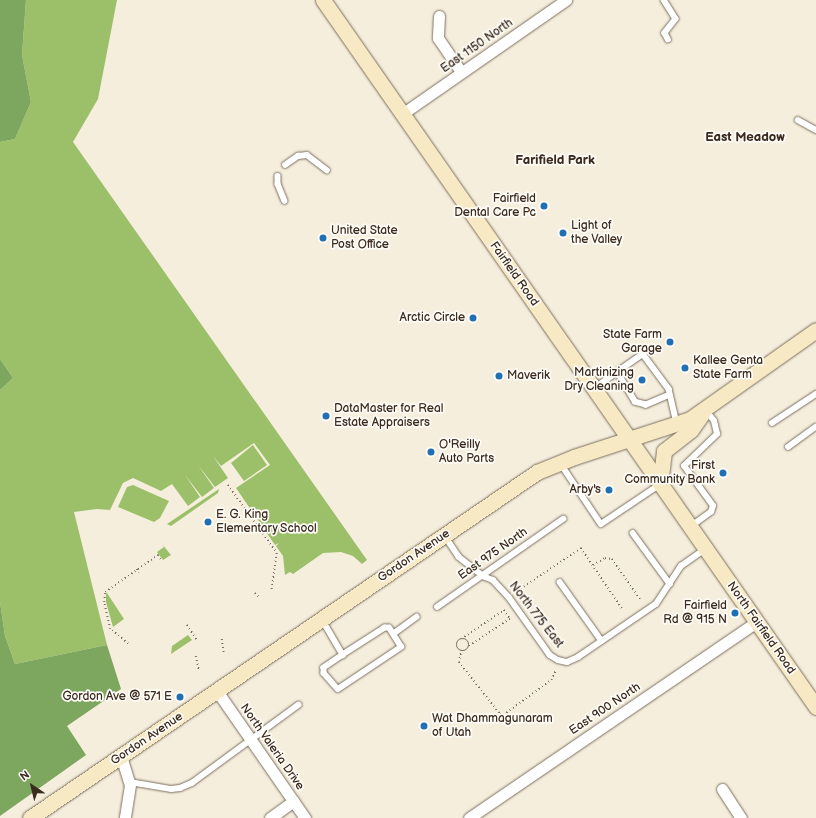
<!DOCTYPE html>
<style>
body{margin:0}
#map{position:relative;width:816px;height:818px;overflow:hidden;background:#f6eedc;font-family:"Balsamiq Sans",sans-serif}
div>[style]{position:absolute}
.green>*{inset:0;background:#9cc06a}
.forest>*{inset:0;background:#7da65e}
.path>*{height:1.5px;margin-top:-0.75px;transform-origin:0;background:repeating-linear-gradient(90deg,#7c6f60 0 1px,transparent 0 4px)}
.path>.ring{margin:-0.75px;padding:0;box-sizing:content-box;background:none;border:1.5px solid #7c6f60;border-radius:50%}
.roads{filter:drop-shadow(0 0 1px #7c6f60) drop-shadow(0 0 1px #7c6f60)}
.lane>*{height:5.5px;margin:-2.75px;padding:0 2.75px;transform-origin:2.75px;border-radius:2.75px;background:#fff}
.street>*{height:11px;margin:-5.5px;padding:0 5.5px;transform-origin:5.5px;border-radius:5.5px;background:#fff}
.secondary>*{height:15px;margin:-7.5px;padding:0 7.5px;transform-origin:7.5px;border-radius:7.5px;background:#f6e9c3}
.dots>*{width:11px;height:11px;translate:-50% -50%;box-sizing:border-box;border:2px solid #fdfcf7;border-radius:50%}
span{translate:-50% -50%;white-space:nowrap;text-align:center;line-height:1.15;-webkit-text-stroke:3.5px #fdfcf7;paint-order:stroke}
.street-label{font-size:12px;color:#3b2a1e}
.poi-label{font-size:12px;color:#3b2a1e}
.right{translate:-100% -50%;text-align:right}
.left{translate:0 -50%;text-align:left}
.neighbourhood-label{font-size:13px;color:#3b2a1e;font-weight:700}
.north{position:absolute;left:12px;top:766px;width:40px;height:40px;-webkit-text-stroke:3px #fdfcf7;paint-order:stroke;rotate:325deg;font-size:11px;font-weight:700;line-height:16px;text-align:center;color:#3b2a1e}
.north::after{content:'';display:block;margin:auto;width:14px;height:18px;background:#3b2a1e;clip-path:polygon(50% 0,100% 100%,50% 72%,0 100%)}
</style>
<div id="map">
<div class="green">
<i style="clip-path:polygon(26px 0,117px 0,98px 99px,73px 142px,367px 560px,362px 564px,353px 556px,341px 552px,323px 553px,293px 574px,290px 572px,285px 575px,283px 556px,276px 546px,279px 543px,275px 545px,236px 488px,270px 465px,254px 443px,221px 466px,213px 456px,228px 478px,215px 487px,198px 465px,214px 488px,202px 497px,185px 475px,200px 497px,188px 506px,172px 484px,161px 491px,133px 478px,123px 483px,110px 510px,97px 509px,74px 512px,107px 645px,15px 664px,5px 636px,0 602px,0 390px,13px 378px,0 359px,0 142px,15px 139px,31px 102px,22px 55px)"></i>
<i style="clip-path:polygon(253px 445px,267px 465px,244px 481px,231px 463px)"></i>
<i style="clip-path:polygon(133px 485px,169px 501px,160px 518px,154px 522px,118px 507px,127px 487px)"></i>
<i style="clip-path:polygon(219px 489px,218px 493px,171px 526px,167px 524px)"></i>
<i style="clip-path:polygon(162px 544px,171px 555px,163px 560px,157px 552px,164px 547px)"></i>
<i style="clip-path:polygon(119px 582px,107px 593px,124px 619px,113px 627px,106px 602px,106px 594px)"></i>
<i style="clip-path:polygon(188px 635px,192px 640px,171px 654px,172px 646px)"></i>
</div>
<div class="forest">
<i style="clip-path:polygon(0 0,26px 0,22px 55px,31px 102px,15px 139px,0 142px)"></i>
<i style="clip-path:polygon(0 359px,13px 378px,0 390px)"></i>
<i style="clip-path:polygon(0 602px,5px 636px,15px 664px,107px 645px,121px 689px,67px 726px,86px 755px,0 816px)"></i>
</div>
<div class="path">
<i style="left:228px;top:485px;width:84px;rotate:54.2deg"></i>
<i style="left:277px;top:553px;width:37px;rotate:98deg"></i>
<i style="left:593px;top:565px;width:14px;rotate:-30deg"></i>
<i style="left:605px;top:558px;width:7px;rotate:8deg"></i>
<i style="left:612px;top:559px;width:49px;rotate:55deg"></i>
<i style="left:137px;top:569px;width:4px;rotate:63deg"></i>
<i style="left:517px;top:591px;width:77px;rotate:-33.9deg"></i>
<i style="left:581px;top:548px;width:75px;rotate:55.9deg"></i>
<i style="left:255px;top:593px;width:7px;rotate:45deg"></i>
<i style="left:187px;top:625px;width:18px;rotate:56deg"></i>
<i style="left:222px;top:639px;width:14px;rotate:82deg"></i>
<i style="left:461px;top:639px;width:52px;rotate:-34deg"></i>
<i style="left:504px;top:610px;width:11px;rotate:56deg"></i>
<i style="left:510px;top:619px;width:50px;rotate:146.3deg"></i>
<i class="ring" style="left:457px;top:639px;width:10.5px;height:10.5px"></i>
<i style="left:128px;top:644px;width:23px;rotate:-140deg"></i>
<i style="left:110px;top:629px;width:28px;rotate:-103deg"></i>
<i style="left:104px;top:602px;width:10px;rotate:-84deg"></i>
<i style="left:105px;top:592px;width:65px;rotate:-34.9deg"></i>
<i style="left:158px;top:555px;width:7px;rotate:56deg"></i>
<i style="left:462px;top:650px;width:12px;rotate:104deg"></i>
<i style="left:459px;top:662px;width:66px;rotate:51.7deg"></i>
<i style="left:500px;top:714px;width:3px;rotate:18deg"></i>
<i style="left:503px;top:715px;width:59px;rotate:-36.1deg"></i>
<i style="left:551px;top:680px;width:11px;rotate:-63deg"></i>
<i style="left:196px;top:656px;width:14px;rotate:78deg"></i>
</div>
<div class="roads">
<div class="lane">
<i style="left:664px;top:0;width:22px;rotate:58deg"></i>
<i style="left:676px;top:19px;width:18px;rotate:128deg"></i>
<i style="left:665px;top:33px;width:7px;rotate:63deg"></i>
<i style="left:798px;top:120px;width:21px;rotate:29deg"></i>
<i style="left:285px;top:165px;width:16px;rotate:-35deg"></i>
<i style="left:298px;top:156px;width:9px;rotate:-6deg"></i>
<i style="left:307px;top:155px;width:25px;rotate:37deg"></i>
<i style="left:278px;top:176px;width:8px;rotate:90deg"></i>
<i style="left:278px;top:184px;width:18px;rotate:68deg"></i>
<i style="left:595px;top:388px;width:27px;rotate:-36deg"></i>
<i style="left:670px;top:395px;width:26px;rotate:157deg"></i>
<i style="left:646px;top:405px;width:11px;rotate:-165deg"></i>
<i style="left:635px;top:402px;width:35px;rotate:-121deg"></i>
<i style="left:617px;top:372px;width:32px;rotate:-35deg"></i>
<i style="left:643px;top:354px;width:44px;rotate:53.4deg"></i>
<i style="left:669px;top:389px;width:35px;rotate:77deg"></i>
<i style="left:772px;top:423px;width:53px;rotate:-33.4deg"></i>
<i style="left:788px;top:447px;width:34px;rotate:-36deg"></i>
<i style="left:561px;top:464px;width:72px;rotate:56.3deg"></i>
<i style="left:601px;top:524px;width:70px;rotate:-33.9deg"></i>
<i style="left:690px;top:527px;width:26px;rotate:-36deg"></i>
<i style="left:711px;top:512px;width:6px;rotate:-72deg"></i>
<i style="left:713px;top:506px;width:49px;rotate:-125.9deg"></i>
<i style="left:684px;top:466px;width:46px;rotate:-44.1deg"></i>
<i style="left:717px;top:434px;width:13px;rotate:-103deg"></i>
<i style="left:714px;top:421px;width:14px;rotate:-129deg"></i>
<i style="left:633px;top:533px;width:63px;rotate:54deg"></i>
<i style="left:445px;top:536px;width:25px;rotate:56deg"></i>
<i style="left:459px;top:557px;width:31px;rotate:38deg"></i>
<i style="left:483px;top:576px;width:11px;rotate:22deg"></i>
<i style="left:493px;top:580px;width:23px;rotate:47deg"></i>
<i style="left:509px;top:597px;width:71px;rotate:54.7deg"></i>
<i style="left:550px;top:655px;width:9px;rotate:32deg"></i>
<i style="left:558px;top:660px;width:9px;rotate:13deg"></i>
<i style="left:567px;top:662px;width:12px;rotate:-24deg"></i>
<i style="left:578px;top:657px;width:94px;rotate:-34.2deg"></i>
<i style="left:656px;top:604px;width:45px;rotate:-56.7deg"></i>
<i style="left:681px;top:566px;width:29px;rotate:-35deg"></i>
<i style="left:560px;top:582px;width:72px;rotate:54.6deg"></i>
<i style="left:437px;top:607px;width:154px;rotate:-34.9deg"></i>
<i style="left:322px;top:619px;width:42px;rotate:59.7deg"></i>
<i style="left:343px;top:655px;width:23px;rotate:146deg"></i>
<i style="left:324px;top:668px;width:5px;rotate:90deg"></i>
<i style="left:324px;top:673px;width:21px;rotate:49deg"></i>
<i style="left:338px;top:689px;width:76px;rotate:-33.7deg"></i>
<i style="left:401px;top:647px;width:22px;rotate:-122deg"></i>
<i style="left:389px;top:628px;width:4px;rotate:180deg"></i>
<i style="left:385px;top:628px;width:50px;rotate:147.3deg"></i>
<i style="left:393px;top:634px;width:29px;rotate:-36deg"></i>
<i style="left:130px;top:782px;width:42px;rotate:9.7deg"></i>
<i style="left:171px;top:789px;width:9px;rotate:-6deg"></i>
<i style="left:180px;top:788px;width:13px;rotate:-23deg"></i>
<i style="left:192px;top:783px;width:132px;rotate:-36.3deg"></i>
</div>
<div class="street">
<i style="left:439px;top:16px;width:22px;rotate:93deg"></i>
<i style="left:438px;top:38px;width:41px;rotate:55.9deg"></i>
<i style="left:402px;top:114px;width:200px;rotate:-34.8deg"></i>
<i style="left:217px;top:691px;width:155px;rotate:55.3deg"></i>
<i style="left:121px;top:756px;width:30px;rotate:73deg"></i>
<i style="left:130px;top:785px;width:33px;rotate:99deg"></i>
<i style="left:722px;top:789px;width:35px;rotate:57deg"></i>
<i style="left:270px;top:818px;width:29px;rotate:-36deg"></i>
<i style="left:469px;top:818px;width:348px;rotate:-34.3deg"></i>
</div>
<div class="secondary">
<i style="left:323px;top:0;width:862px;rotate:55.11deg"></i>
<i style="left:660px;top:484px;width:33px;rotate:-83deg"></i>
<i style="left:664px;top:451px;width:34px;rotate:-38deg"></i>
<i style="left:691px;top:430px;width:19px;rotate:-55deg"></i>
<i style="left:30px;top:818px;width:614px;rotate:-34.31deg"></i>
<i style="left:537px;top:472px;width:40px;rotate:-22deg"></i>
<i style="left:574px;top:457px;width:122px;rotate:-18.1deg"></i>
<i style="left:690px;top:419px;width:154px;rotate:-35.2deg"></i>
</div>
</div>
<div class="dots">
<i style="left:544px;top:206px;background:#1f6fb2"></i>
<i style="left:563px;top:233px;background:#1f6fb2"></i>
<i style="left:323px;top:238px;background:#1f6fb2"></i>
<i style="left:473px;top:318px;background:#1f6fb2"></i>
<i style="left:670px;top:342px;background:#1f6fb2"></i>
<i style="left:685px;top:368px;background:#1f6fb2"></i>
<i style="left:499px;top:376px;background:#1f6fb2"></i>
<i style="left:642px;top:380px;background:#1f6fb2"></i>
<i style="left:326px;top:416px;background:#1f6fb2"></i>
<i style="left:431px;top:452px;background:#1f6fb2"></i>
<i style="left:723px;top:473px;background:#1f6fb2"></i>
<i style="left:609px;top:490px;background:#1f6fb2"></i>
<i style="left:208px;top:522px;background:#1f6fb2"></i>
<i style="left:735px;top:613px;background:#1f6fb2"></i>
<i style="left:180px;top:697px;background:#1f6fb2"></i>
<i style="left:424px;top:726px;background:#1f6fb2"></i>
</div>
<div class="street-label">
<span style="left:477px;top:46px;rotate:-35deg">East 1150 North</span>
<span style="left:514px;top:274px;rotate:55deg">Fairfield Road</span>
<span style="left:493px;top:554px;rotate:-35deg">East 975 North</span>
<span style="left:414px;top:556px;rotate:-34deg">Gordon Avenue</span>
<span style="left:536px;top:615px;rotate:52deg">North 775 East</span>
<span style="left:761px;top:628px;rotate:55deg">North Fairfield Road</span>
<span style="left:605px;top:709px;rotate:-34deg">East 900 North</span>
<span style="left:147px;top:739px;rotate:-34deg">Gordon Avenue</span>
<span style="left:272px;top:747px;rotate:55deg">North Valeria Drive</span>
</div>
<div class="poi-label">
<span class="right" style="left:536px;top:206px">Fairfield<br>Dental Care Pc</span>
<span class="left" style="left:571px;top:233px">Light of<br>the Valley</span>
<span class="left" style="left:331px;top:238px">United State<br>Post Office</span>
<span class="right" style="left:465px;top:318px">Arctic Circle</span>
<span class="right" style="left:662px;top:342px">State Farm<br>Garage</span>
<span class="left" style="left:693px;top:368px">Kallee Genta<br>State Farm</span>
<span class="right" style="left:634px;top:380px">Martinizing<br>Dry Cleaning</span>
<span class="left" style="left:507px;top:376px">Maverik</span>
<span class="left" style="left:334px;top:416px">DataMaster for Real<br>Estate Appraisers</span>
<span class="left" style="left:439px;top:452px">O'Reilly<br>Auto Parts</span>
<span class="right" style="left:715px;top:473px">First<br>Community Bank</span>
<span class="right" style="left:601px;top:490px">Arby's</span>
<span class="left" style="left:216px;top:522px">E. G. King<br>Elementary School</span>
<span class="right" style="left:727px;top:613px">Fairfield<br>Rd @ 915 N</span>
<span class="right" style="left:172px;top:697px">Gordon Ave @ 571 E</span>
<span class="left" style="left:432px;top:726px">Wat Dhammagunaram<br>of Utah</span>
</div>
<div class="neighbourhood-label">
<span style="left:745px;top:137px">East Meadow</span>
<span style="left:555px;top:160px">Farifield Park</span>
</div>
<div class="north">N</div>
</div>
